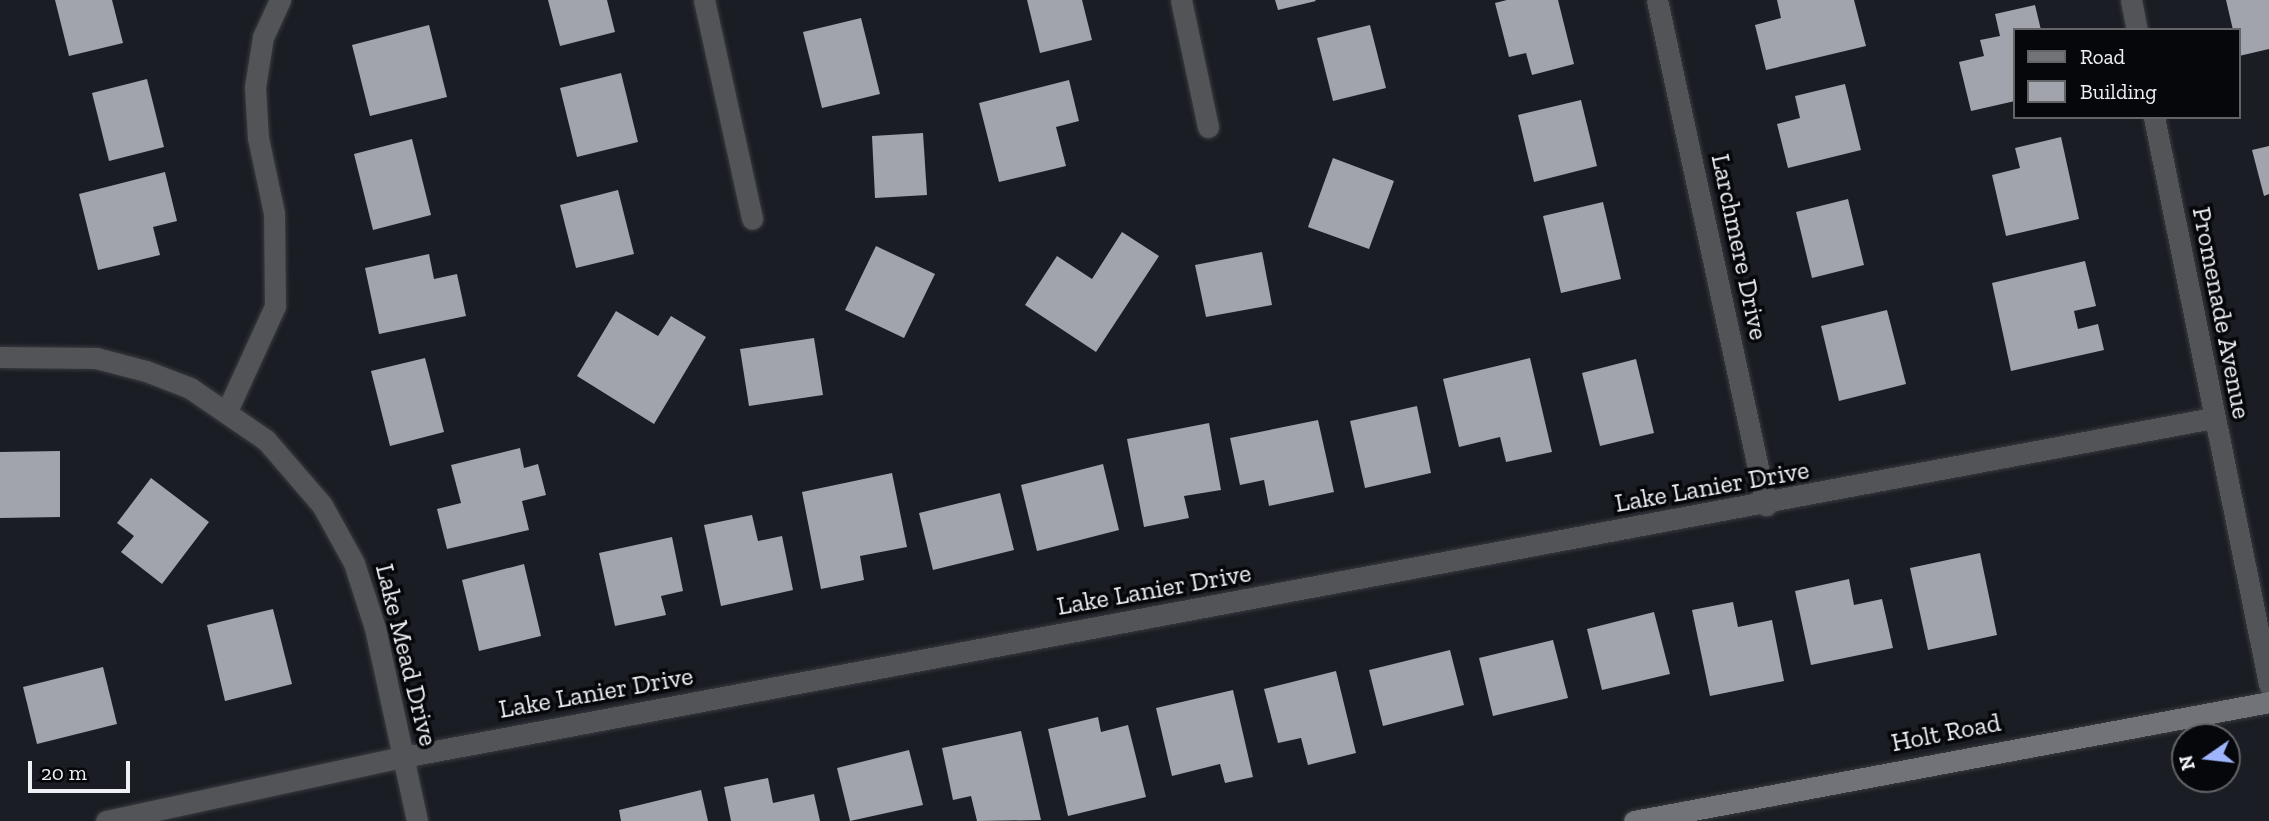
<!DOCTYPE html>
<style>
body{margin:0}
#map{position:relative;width:2269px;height:821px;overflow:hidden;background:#1a1d23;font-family:"Zilla Slab",serif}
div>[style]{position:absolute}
.building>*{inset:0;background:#a2a4ad}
.roads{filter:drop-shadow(0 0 2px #383b40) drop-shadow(0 0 2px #383b40)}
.minor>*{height:21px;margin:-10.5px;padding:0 10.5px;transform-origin:10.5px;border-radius:10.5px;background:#535457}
.secondary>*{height:21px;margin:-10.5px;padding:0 10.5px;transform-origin:10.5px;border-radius:10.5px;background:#717378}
span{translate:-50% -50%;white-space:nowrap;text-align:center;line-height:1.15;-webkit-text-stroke:7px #06070a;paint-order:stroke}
.street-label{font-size:26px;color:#eef0f4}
.legend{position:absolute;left:2013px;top:28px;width:228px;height:91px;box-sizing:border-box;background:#06070a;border:2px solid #636468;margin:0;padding:9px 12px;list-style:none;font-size:21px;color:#eef0f4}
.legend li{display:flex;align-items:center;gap:14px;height:35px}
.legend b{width:35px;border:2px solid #636468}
.north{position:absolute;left:2171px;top:723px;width:70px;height:70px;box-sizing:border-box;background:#06070a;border:2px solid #636468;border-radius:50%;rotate:256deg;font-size:19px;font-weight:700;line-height:28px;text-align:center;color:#eef0f4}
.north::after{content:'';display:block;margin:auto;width:24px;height:32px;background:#9eb4fd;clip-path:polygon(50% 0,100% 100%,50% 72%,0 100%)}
.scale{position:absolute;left:28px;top:761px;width:102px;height:32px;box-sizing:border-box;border:4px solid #eef0f4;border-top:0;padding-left:9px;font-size:21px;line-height:24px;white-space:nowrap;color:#eef0f4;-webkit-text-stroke:5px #06070a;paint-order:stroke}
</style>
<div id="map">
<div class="building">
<i style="clip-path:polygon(55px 0,112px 0,123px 43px,69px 56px)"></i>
<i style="clip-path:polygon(548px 0,607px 0,615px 32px,560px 46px)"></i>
<i style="clip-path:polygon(1027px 0,1082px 0,1092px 40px,1040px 53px)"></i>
<i style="clip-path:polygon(1275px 0,1315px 0,1316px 1px,1278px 10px)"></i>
<i style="clip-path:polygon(1507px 0,1558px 0,1574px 64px,1532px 75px,1526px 53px,1509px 57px,1495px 3px)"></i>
<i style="clip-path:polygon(1777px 0,1854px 0,1866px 46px,1766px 70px,1755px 25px,1781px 18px)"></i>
<i style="clip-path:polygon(2226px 0,2269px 0,2269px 49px,2239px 56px,2239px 30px,2233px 30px)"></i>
<i style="clip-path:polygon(2035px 5px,2041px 30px,2015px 30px,2015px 101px,1971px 111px,1959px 62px,1984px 56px,1980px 40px,2000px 36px,1995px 14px)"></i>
<i style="clip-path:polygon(861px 18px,880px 94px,822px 108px,803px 32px)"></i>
<i style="clip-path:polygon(429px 25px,447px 97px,370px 116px,352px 45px)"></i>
<i style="clip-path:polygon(1370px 25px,1386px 88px,1333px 101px,1317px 38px)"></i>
<i style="clip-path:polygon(621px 73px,638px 142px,577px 157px,560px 88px)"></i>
<i style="clip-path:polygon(147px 79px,164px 147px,109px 161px,92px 93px)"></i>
<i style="clip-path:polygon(1069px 80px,1079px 121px,1056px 127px,1066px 166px,999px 182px,979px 103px)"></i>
<i style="clip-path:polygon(1845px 84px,1861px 150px,1788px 168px,1777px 124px,1800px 118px,1795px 96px)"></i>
<i style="clip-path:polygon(1581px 100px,1597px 166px,1534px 182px,1518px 115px)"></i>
<i style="clip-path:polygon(923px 133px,927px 195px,875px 198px,872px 136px)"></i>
<i style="clip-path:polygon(2061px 137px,2079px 219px,2006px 236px,1992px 175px,2020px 168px,2015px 148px)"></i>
<i style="clip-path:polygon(412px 139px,431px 215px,373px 230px,354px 154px)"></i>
<i style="clip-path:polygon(2269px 146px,2269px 194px,2264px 196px,2252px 150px)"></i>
<i style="clip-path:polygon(1333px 158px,1394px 181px,1369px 249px,1308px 227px)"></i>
<i style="clip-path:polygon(165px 172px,177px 221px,153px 227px,160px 255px,98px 270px,79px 194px)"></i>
<i style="clip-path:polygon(618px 190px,634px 254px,576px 268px,560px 205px)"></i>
<i style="clip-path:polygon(1848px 199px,1864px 265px,1812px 278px,1796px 212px)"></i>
<i style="clip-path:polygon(1603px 202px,1621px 279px,1561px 293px,1543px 216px)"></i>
<i style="clip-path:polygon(1122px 232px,1159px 256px,1096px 352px,1025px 305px,1057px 256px,1092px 279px)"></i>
<i style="clip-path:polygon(876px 246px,935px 274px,904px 338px,845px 310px)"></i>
<i style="clip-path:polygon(1262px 252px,1272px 305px,1206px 317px,1195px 265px)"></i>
<i style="clip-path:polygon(429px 254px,434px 279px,457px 274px,466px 316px,379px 334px,365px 268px)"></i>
<i style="clip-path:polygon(2085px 261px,2096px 306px,2074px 311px,2078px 329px,2098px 324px,2104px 350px,2011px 371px,1992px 283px)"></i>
<i style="clip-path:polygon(1887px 310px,1906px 384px,1839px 401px,1821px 326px)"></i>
<i style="clip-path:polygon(616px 311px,658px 336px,671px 316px,706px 337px,654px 424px,577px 376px)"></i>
<i style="clip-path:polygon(814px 338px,823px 395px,749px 406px,740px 349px)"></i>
<i style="clip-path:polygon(425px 358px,444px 432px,390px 446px,371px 371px)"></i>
<i style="clip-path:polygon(1530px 358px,1552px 452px,1506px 462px,1500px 437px,1459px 447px,1443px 379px)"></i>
<i style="clip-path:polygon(1636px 359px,1654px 433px,1600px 446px,1582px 373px)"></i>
<i style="clip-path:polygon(1417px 406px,1431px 473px,1365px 488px,1350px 421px)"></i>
<i style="clip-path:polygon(1318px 420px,1334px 492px,1269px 506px,1264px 480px,1240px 485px,1230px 438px)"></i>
<i style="clip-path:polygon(1209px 423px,1221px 490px,1184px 496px,1189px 518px,1144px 527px,1127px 439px)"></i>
<i style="clip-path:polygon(520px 448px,524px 468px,538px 464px,546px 495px,522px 501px,529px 530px,447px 549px,437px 509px,461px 503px,451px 465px)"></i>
<i style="clip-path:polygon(60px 451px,60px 517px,0 518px,0 452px)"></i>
<i style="clip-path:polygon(1103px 464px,1119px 530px,1037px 551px,1021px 485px)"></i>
<i style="clip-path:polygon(892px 473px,907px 547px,860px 556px,864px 580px,821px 589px,802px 492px)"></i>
<i style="clip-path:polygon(151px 478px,209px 522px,162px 584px,121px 552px,134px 536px,117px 523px)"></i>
<i style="clip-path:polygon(1000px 493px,1014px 550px,933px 570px,919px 513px)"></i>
<i style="clip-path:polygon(752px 515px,758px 541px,782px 536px,793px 590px,721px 606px,704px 525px)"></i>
<i style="clip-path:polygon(672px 537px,683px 591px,661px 596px,666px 615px,615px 626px,599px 553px)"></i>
<i style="clip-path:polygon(1980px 553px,1997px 635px,1928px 650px,1910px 568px)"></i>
<i style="clip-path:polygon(524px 564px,541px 636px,479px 651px,462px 580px)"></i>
<i style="clip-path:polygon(1849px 579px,1854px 605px,1882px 599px,1893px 648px,1811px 665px,1795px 591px)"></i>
<i style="clip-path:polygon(1733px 602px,1738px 627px,1772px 620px,1784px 681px,1710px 696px,1692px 610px)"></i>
<i style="clip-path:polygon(273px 609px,292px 684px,225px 701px,207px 625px)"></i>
<i style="clip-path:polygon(1654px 612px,1670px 674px,1602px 690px,1587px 629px)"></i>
<i style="clip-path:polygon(1553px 640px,1568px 698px,1493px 716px,1479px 658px)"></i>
<i style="clip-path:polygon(1450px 650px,1464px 705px,1383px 726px,1369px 670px)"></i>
<i style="clip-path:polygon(103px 667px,117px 724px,37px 744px,23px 687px)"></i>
<i style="clip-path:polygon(1336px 671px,1356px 753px,1308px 765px,1301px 738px,1278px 743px,1264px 689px)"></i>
<i style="clip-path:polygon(1233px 690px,1253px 777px,1225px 783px,1220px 764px,1172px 776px,1156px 708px)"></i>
<i style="clip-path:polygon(1098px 717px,1101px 732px,1128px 725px,1146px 797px,1068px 816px,1048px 729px)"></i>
<i style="clip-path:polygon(1021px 731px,1041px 820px,977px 821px,971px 796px,953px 800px,942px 748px)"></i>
<i style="clip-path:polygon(909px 750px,923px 805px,850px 821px,837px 768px)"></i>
<i style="clip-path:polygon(768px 778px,773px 803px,814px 794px,820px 821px,731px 821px,724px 787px)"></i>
<i style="clip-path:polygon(701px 790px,708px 821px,621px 821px,619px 810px)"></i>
</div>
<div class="roads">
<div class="minor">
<i style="left:704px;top:0;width:224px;rotate:77.6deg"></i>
<i style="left:1181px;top:0;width:130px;rotate:78deg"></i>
<i style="left:1657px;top:0;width:517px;rotate:77.82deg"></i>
<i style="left:2131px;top:0;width:31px;rotate:79deg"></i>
<i style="left:2154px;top:117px;width:579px;rotate:78.53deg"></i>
<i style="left:0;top:357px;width:96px;rotate:0.6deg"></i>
<i style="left:96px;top:358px;width:52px;rotate:14.6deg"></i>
<i style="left:146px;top:371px;width:47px;rotate:21.1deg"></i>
<i style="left:190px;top:388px;width:92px;rotate:34.4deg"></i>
<i style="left:266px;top:440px;width:86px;rotate:49.3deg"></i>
<i style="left:322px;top:505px;width:66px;rotate:61.1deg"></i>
<i style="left:354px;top:563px;width:68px;rotate:72.1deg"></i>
<i style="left:375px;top:628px;width:198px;rotate:77.7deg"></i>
<i style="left:227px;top:411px;width:115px;rotate:-65.4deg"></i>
<i style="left:275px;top:306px;width:93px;rotate:-90.6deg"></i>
<i style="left:274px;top:213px;width:77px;rotate:-102deg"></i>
<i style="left:258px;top:138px;width:51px;rotate:-93.4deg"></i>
<i style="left:255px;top:87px;width:51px;rotate:-80.9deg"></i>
<i style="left:263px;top:37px;width:41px;rotate:-65.3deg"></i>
<i style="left:106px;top:821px;width:304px;rotate:-12.2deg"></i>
<i style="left:403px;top:757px;width:1841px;rotate:-10.61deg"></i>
</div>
<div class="secondary">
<i style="left:1634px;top:821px;width:646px;rotate:-10.61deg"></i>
</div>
</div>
<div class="street-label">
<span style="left:1739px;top:247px;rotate:78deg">Larchmere Drive</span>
<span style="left:2221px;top:313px;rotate:79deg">Promenade Avenue</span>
<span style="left:1712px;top:487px;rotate:-10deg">Lake Lanier Drive</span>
<span style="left:1154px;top:590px;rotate:-10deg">Lake Lanier Drive</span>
<span style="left:406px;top:655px;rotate:76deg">Lake Mead Drive</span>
<span style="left:596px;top:693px;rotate:-10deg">Lake Lanier Drive</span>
<span style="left:1946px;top:733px;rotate:-11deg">Holt Road</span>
</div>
<ul class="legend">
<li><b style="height:9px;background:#717378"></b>Road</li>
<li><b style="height:19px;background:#a2a4ad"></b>Building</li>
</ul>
<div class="north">N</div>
<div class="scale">20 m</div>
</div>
